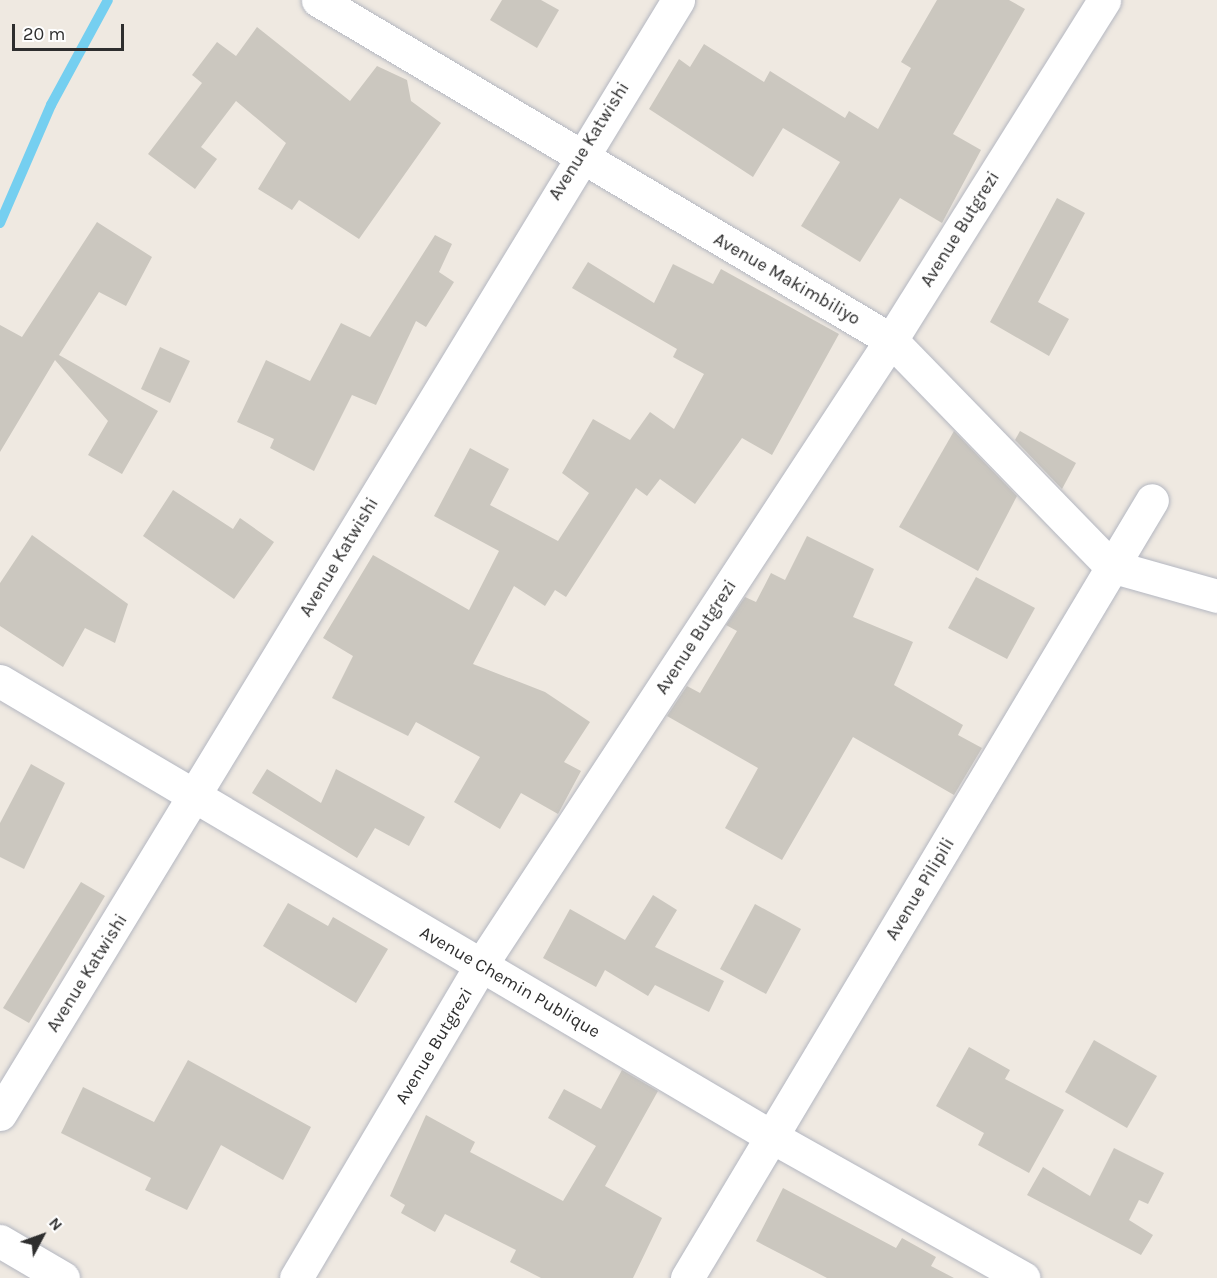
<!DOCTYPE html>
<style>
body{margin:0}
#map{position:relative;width:1217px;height:1278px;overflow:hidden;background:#efe9e1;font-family:Karla,sans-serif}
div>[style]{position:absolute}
.stream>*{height:10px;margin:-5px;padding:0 5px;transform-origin:5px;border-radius:5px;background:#75cff0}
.building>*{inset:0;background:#cbc7bf}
.roads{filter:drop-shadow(0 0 2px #b4b7c1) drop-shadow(0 0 2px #b4b7c1)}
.minor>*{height:33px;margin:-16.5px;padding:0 16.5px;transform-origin:16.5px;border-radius:16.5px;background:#fff}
span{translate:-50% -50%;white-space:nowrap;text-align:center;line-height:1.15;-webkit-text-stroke:5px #fff;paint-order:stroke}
.street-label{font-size:18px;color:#2e2e2e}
.north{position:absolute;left:12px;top:1206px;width:60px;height:60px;-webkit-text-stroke:4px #fff;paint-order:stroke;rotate:49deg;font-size:16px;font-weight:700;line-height:24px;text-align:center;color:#2e2e2e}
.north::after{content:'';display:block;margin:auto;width:21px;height:27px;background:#2e2e2e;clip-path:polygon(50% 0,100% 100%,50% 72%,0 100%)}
.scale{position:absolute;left:12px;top:24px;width:112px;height:27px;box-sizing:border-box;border:3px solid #2e2e2e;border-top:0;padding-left:8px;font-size:18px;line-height:21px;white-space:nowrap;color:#2e2e2e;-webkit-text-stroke:4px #fff;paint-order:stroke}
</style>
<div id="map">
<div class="stream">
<i style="left:0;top:223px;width:129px;rotate:-66.6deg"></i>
<i style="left:51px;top:105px;width:119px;rotate:-61.5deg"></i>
</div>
<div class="building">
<i style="clip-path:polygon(502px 0,541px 0,559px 10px,537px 48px,490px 20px)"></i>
<i style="clip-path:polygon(937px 0,1009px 0,1025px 9px,953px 134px,981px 150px,942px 223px,900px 198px,860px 262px,801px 226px,840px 162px,783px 128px,753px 177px,649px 109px,679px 59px,690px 67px,704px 44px,764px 82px,770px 71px,845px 118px,849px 111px,878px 129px,911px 68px,901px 62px)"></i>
<i style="clip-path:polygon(257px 27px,350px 101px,377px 66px,407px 80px,411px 101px,441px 123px,359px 239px,299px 200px,292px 210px,258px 189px,286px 143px,236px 101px,201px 147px,217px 159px,195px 189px,148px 154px,202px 83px,192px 75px,217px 42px,236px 56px)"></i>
<i style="clip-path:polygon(1057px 198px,1085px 213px,1038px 302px,1069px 319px,1049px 356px,990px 322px)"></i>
<i style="clip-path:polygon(97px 222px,152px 257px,126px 306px,99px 292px,59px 355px,158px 411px,122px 474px,88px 455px,108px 421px,55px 360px,0 452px,0 325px,22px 337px)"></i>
<i style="clip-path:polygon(435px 235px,452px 244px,439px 272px,454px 282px,426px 327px,416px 321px,376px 405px,352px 395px,314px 471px,270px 448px,274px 439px,237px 422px,266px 360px,310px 381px,341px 323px,370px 337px)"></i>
<i style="clip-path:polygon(588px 262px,654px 303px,673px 264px,713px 284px,721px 269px,839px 334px,772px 455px,742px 438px,695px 504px,660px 479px,647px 496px,636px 488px,566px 597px,555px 590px,545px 606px,514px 586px,473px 664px,545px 692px,590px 722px,564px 762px,581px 771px,558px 814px,521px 793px,500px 829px,454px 802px,480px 757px,416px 722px,408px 736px,332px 698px,353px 656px,323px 638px,373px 555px,469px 610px,499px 551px,434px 516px,470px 448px,509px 469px,490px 505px,558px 541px,589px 493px,562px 473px,593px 419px,630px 440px,650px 412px,674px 429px,704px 374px,673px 357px,677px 349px,572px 288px)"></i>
<i style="clip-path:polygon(160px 347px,190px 361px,170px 403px,141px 389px)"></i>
<i style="clip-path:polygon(954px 431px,1017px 496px,978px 571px,899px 527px)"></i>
<i style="clip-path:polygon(1020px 431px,1076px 463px,1062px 489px,1015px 440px)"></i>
<i style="clip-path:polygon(173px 490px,233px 529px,240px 518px,274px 542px,234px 599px,143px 536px)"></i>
<i style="clip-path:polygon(32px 535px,128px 604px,115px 643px,85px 628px,63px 667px,0 626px,0 583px)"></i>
<i style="clip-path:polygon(807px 536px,874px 569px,853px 617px,913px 642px,894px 685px,963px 725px,958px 735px,982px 748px,954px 795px,853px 737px,782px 860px,725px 828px,758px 768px,667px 716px,687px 686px,700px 693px,737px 631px,726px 625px,745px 597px,756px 602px,771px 573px,785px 580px)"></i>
<i style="clip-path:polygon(976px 577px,1035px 608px,1007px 659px,948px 628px)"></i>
<i style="clip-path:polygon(31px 764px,65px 783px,24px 869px,0 857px,0 823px)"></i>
<i style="clip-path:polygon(267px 769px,321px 803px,336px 769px,425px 817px,409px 846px,375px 828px,357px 858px,252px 793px)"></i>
<i style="clip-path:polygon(81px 882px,105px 896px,29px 1023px,3px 1008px)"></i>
<i style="clip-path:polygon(653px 895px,677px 910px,655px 947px,724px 981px,709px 1012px,655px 985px,648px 996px,605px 970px,596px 987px,543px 958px,570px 909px,625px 940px)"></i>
<i style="clip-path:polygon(288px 903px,328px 926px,333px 917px,388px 949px,356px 1003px,263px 946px)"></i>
<i style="clip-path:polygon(755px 904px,801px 929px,766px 994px,720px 969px)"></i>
<i style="clip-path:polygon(1094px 1040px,1157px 1076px,1127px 1128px,1065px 1092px)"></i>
<i style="clip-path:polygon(969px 1047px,1010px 1070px,1005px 1079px,1064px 1110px,1029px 1173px,978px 1145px,984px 1133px,936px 1106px)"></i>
<i style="clip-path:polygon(188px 1060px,311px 1127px,283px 1180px,221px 1145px,187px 1210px,145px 1190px,151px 1178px,61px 1133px,83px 1087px,154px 1122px)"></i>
<i style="clip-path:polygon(622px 1070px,658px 1091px,605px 1186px,662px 1218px,633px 1278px,541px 1278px,510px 1262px,516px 1250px,445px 1214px,435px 1232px,401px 1213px,405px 1205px,390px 1196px,426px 1115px,475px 1142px,470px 1152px,563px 1201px,596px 1146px,548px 1118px,564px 1089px,601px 1109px)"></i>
<i style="clip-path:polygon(1114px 1148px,1164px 1173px,1148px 1204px,1139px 1200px,1129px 1220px,1153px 1235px,1141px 1255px,1027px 1195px,1043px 1167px,1090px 1196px)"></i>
<i style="clip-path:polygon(783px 1188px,896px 1248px,902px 1238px,936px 1257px,931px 1266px,954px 1278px,827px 1278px,756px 1241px)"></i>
</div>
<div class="roads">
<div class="minor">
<i style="left:318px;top:0;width:666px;rotate:30.68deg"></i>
<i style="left:891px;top:340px;width:315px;rotate:45.8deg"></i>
<i style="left:1111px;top:566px;width:110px;rotate:15.8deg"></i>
<i style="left:0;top:681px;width:899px;rotate:30.56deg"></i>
<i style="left:774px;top:1138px;width:286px;rotate:29.3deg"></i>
<i style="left:0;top:1114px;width:1304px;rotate:-58.67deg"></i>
<i style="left:0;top:1241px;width:73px;rotate:30.4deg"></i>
<i style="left:296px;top:1278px;width:364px;rotate:-59.4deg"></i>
<i style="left:481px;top:965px;width:747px;rotate:-56.74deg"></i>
<i style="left:891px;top:340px;width:401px;rotate:-57.9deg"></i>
<i style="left:687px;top:1278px;width:906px;rotate:-59.13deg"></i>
</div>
</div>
<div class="street-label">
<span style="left:589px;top:141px;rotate:-58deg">Avenue Katwishi</span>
<span style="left:960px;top:229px;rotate:-58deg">Avenue Butgrezi</span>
<span style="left:787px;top:279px;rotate:30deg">Avenue Makimbiliyo</span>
<span style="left:339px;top:557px;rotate:-59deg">Avenue Katwishi</span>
<span style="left:696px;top:637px;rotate:-57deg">Avenue Butgrezi</span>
<span style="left:920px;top:889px;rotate:-59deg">Avenue Pilipili</span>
<span style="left:87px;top:973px;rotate:-58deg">Avenue Katwishi</span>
<span style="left:510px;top:982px;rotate:30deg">Avenue Chemin Publique</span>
<span style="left:434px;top:1046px;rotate:-59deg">Avenue Butgrezi</span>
</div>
<div class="north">N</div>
<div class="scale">20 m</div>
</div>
